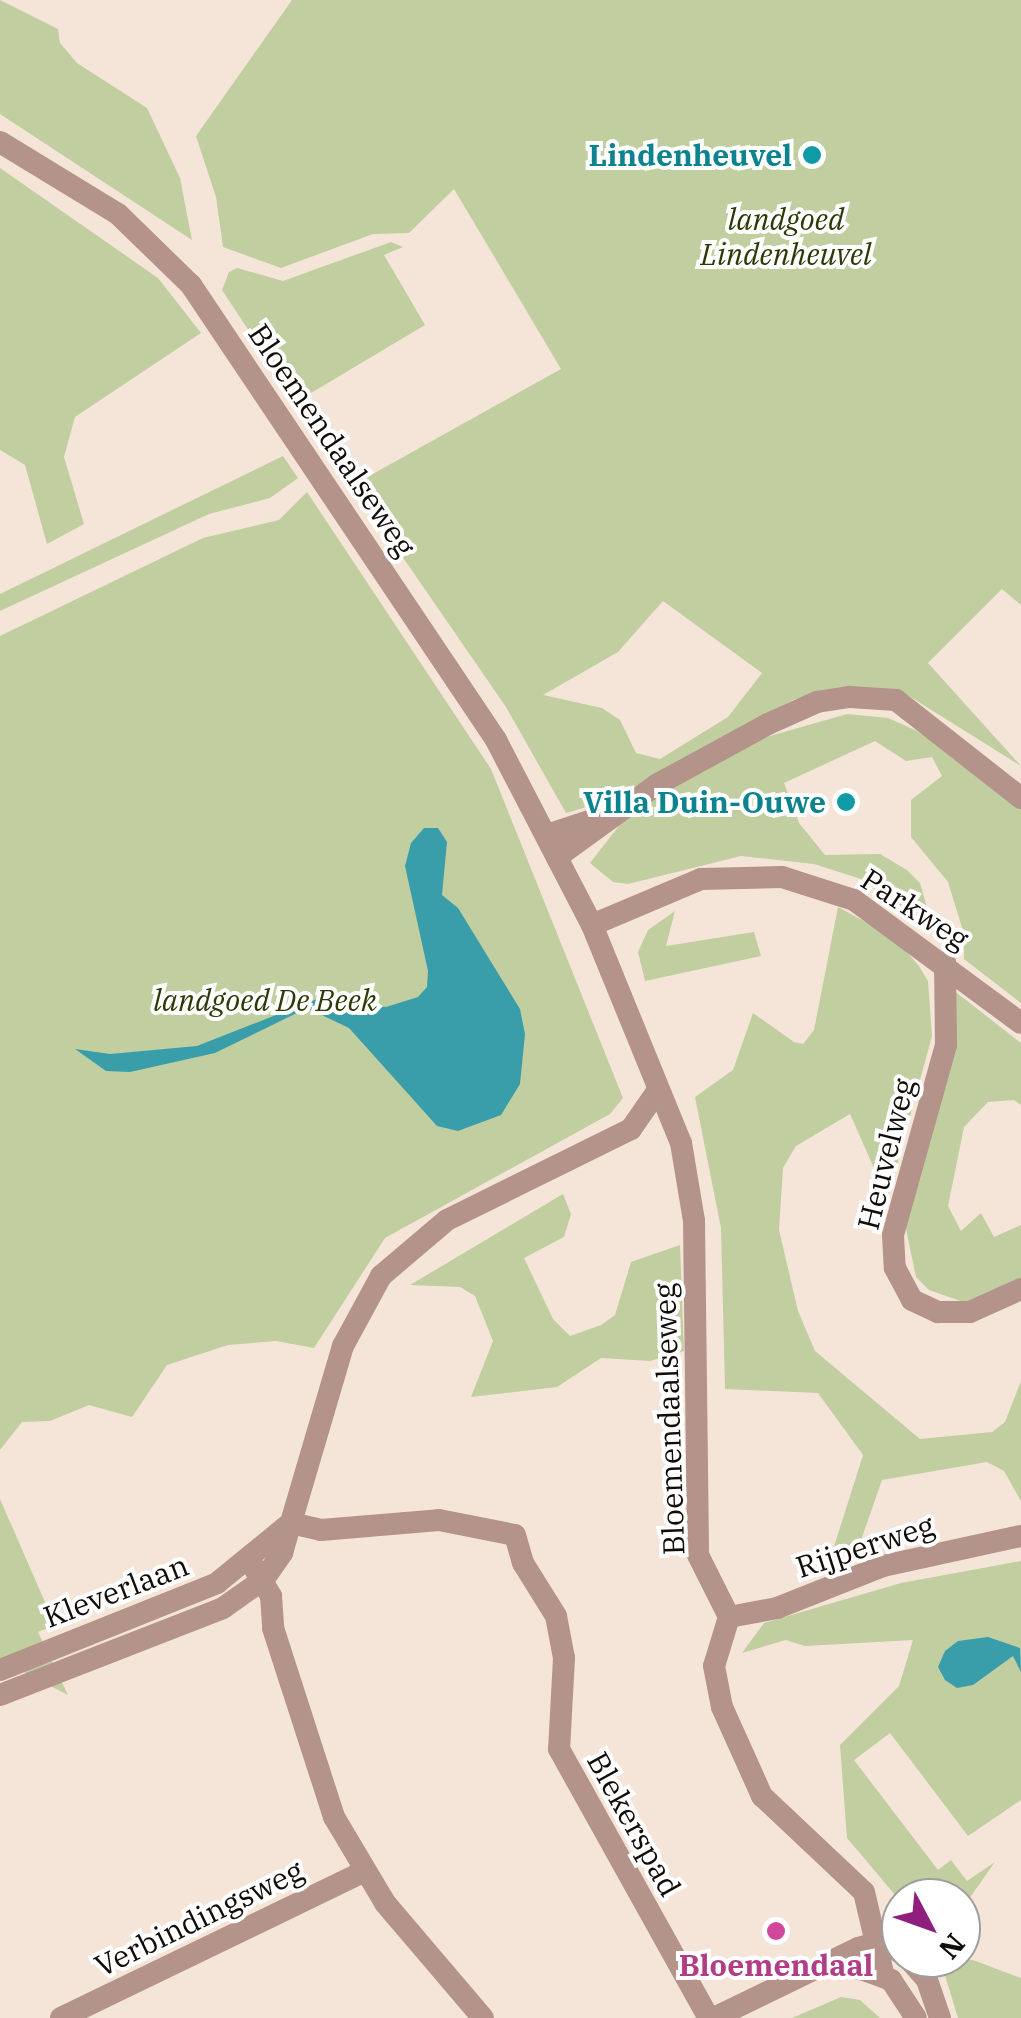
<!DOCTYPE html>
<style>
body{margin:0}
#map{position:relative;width:1021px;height:2018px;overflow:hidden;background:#f5e5d8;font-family:"IBM Plex Serif",serif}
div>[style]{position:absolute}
.green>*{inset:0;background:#c0cea0}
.water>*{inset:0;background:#3a9eaa}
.minor>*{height:22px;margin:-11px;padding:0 11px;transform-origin:11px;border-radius:11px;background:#b4948a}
.dots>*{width:28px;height:28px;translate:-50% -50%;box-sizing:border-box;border:5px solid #fff;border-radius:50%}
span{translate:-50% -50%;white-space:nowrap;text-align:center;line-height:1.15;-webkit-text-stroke:8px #fff;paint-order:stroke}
.culture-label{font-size:30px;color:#0d838f;font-weight:700}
.right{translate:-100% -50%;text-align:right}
.park-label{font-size:30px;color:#2e3a06;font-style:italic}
.street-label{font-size:30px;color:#110c08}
.hotel-label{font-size:30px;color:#b23c85;font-weight:700}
.north{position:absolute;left:881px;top:1878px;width:100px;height:100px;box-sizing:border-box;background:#fff;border:2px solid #a09e9c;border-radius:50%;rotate:131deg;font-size:28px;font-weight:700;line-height:40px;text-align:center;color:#110c08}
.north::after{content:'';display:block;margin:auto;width:35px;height:45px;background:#8f1e7f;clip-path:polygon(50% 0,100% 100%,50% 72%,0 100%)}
</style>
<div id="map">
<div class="green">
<i style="clip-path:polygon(0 0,58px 29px,60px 43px,77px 63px,147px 108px,180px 178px,192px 240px,0 114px)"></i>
<i style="clip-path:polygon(evenodd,292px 0,1021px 0,1021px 605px,1002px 589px,928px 663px,1021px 766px,909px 696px,848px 686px,793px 700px,618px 798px,566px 813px,506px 707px,353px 485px,561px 369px,454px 189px,409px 233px,373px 234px,281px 268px,223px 247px,216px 197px,196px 136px,292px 0,663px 601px,762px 673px,728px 717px,660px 759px,636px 753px,620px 720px,602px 708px,543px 695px,618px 652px,663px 601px)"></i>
<i style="clip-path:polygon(0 168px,158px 278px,201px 333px,75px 417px,64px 457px,84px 524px,47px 544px,25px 465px,0 450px)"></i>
<i style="clip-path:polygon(391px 242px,403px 247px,384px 255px,425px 325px,296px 402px,222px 290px,229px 272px,237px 268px,283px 281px)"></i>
<i style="clip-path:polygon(283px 456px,298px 478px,270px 498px,209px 514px,0 611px,0 594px)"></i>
<i style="clip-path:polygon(307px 492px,491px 769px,623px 1098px,610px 1114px,385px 1238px,314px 1348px,276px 1341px,228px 1345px,167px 1365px,132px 1417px,89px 1405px,50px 1421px,22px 1422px,0 1450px,0 636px,203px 538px,279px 520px)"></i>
<i style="clip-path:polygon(847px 714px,888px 718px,915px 730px,1021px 798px,1021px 1003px,964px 959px,964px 934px,948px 882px,911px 837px,911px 800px,942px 776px,932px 757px,906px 761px,875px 741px,784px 783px,799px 823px,825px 855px,880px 854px,907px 870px,920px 883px,935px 935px,861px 879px,814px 864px,741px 856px,628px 884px,613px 882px,590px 863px,636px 804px,752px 741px)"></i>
<i style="clip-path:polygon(838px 907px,895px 938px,919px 966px,928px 981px,932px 1036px,887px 1201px,867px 1197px,874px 1168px,850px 1114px,796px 1146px,783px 1168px,779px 1230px,798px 1311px,815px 1351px,920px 1439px,992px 1432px,1005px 1422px,1021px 1381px,1021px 1501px,1004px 1471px,987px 1462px,882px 1480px,852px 1566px,825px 1575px,863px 1455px,818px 1393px,725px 1389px,721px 1228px,695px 1097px,733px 1070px,753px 1013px,794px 1042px,803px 1044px,814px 1030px)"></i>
<i style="clip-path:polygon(675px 911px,666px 946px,754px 932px,761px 956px,645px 981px,638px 952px,648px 930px)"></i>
<i style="clip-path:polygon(953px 990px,1021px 1043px,1021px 1105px,1014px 1100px,988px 1102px,964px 1127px,948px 1206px,961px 1231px,981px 1213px,994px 1237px,1021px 1225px,1021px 1292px,969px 1304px,929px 1290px,916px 1277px,905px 1224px)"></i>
<i style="clip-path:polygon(563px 1194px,571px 1214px,564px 1237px,524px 1258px,553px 1319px,570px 1336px,601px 1325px,615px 1315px,631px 1262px,680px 1245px,684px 1351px,650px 1361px,601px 1358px,557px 1387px,471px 1397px,493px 1341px,475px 1296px,460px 1287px,410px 1285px)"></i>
<i style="clip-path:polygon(0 1499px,55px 1625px,38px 1632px,68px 1695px,0 1660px)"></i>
<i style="clip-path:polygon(1021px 1561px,1021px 1800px,968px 1836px,890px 1733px,854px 1760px,938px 1870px,951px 1860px,967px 1881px,995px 1862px,961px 1910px,961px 1898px,901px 1902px,847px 1838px,840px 1745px,899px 1686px,913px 1640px,805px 1646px,786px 1640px,742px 1653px,764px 1623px,901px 1583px)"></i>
<i style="clip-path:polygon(973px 1960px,1021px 1978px,1021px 2018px,958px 2018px,941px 1962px)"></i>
<i style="clip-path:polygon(841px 1997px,860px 2000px,880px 2018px,792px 2018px)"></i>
</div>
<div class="water">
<i style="clip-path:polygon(424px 828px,438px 828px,447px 842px,442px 895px,458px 908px,520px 1009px,525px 1034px,520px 1084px,501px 1115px,458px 1131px,437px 1126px,349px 1028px,307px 1008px,215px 1053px,130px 1072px,106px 1071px,75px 1049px,110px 1054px,197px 1046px,322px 997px,386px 1007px,418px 997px,427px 987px,428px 971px,405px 866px,411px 843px)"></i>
<i style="clip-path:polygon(988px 1637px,1020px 1648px,1021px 1672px,1013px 1656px,973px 1685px,957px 1688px,945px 1680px,938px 1667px,945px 1651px,958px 1641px)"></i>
</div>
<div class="minor">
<i style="left:0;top:142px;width:138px;rotate:31.4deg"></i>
<i style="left:118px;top:214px;width:102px;rotate:44.2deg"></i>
<i style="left:191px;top:285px;width:548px;rotate:56.16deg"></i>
<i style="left:496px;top:740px;width:208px;rotate:62.6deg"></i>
<i style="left:592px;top:925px;width:235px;rotate:67.8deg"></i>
<i style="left:681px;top:1143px;width:79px;rotate:80.5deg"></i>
<i style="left:694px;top:1221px;width:334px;rotate:89.3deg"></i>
<i style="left:698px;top:1555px;width:69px;rotate:63.4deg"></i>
<i style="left:729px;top:1617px;width:51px;rotate:107deg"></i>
<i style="left:714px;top:1666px;width:42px;rotate:79deg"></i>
<i style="left:722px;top:1707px;width:98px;rotate:65.8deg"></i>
<i style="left:762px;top:1796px;width:140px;rotate:43.3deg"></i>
<i style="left:864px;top:1892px;width:87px;rotate:76.8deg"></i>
<i style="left:547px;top:835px;width:66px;rotate:-18.4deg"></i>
<i style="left:557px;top:857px;width:125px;rotate:-35.9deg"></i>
<i style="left:658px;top:784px;width:125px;rotate:-28.6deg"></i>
<i style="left:768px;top:724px;width:54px;rotate:-24.2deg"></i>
<i style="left:817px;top:702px;width:33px;rotate:-9deg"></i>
<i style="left:850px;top:697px;width:46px;rotate:3.7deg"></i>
<i style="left:896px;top:700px;width:159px;rotate:38.1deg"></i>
<i style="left:592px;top:925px;width:118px;rotate:-22.9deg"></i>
<i style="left:701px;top:879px;width:81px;rotate:-1.4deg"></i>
<i style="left:782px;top:877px;width:76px;rotate:17.7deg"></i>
<i style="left:854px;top:900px;width:207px;rotate:36.4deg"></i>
<i style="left:945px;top:962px;width:83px;rotate:89.3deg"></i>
<i style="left:946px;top:1045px;width:197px;rotate:105.6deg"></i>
<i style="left:893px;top:1235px;width:33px;rotate:87deg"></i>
<i style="left:895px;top:1268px;width:36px;rotate:62deg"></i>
<i style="left:912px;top:1300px;width:29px;rotate:25deg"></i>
<i style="left:938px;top:1312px;width:32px"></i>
<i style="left:970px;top:1312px;width:56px;rotate:-24.3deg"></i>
<i style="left:291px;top:1523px;width:31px;rotate:13deg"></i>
<i style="left:321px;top:1530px;width:118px;rotate:-4.8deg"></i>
<i style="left:439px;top:1520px;width:77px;rotate:11.2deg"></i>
<i style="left:515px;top:1535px;width:29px;rotate:74deg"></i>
<i style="left:523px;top:1563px;width:62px;rotate:58.1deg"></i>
<i style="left:556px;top:1616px;width:43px;rotate:79.2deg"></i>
<i style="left:564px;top:1658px;width:91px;rotate:93.1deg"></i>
<i style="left:559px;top:1749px;width:308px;rotate:60.9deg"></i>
<i style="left:250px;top:1561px;width:41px;rotate:59deg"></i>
<i style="left:271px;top:1596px;width:32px;rotate:86deg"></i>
<i style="left:273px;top:1628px;width:199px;rotate:72.1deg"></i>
<i style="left:334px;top:1817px;width:100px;rotate:59.3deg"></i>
<i style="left:385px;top:1903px;width:151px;rotate:49.6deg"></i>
<i style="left:729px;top:1617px;width:49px;rotate:-10.6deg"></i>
<i style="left:777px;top:1608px;width:114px;rotate:-21.6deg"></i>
<i style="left:883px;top:1566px;width:141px;rotate:-12.3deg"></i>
<i style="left:0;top:1670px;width:234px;rotate:-21.8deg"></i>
<i style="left:217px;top:1583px;width:92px;rotate:-39.2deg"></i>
<i style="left:0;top:1695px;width:239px;rotate:-21.3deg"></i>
<i style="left:223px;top:1608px;width:50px;rotate:-35.3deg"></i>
<i style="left:264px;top:1579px;width:32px;rotate:-55deg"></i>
<i style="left:282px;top:1553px;width:216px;rotate:-73.6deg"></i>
<i style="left:343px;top:1346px;width:80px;rotate:-61.5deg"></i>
<i style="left:381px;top:1276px;width:87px;rotate:-40.3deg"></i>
<i style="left:447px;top:1220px;width:205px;rotate:-26.3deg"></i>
<i style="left:631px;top:1129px;width:47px;rotate:-55.3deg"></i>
<i style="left:908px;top:1958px;width:29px;rotate:49deg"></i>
<i style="left:927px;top:1980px;width:40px;rotate:71.1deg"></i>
<i style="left:824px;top:1966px;width:37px;rotate:5deg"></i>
<i style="left:861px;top:1969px;width:32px;rotate:20deg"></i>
<i style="left:891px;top:1980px;width:45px;rotate:56.7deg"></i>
<i style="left:61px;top:2018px;width:335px;rotate:-25.8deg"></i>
<i style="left:714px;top:2018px;width:160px;rotate:-25.9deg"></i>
<i style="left:858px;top:1948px;width:19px;rotate:-16deg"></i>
<i style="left:876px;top:1943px;width:27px;rotate:20deg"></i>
</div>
<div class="dots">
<i style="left:812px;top:155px;background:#0f9aa8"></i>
<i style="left:846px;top:802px;background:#0f9aa8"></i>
<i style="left:776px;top:1931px;background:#d1479c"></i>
</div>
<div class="culture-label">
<span class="right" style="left:792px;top:155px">Lindenheuvel</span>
<span class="right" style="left:826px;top:802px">Villa Duin-Ouwe</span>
</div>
<div class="park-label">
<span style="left:786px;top:236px">landgoed<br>Lindenheuvel</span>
<span style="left:265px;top:1000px">landgoed De Beek</span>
</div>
<div class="street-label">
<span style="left:332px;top:440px;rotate:56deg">Bloemendaalseweg</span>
<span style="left:915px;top:909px;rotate:33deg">Parkweg</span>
<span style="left:886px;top:1154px;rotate:-76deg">Heuvelweg</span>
<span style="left:669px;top:1419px;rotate:-92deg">Bloemendaalseweg</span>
<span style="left:865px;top:1546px;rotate:-18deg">Rijperweg</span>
<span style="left:116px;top:1591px;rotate:-21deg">Kleverlaan</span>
<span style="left:634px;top:1824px;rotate:61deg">Blekerspad</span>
<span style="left:199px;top:1918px;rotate:-26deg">Verbindingsweg</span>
</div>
<div class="hotel-label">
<span style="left:776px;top:1965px">Bloemendaal</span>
</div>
<div class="north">N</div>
</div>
